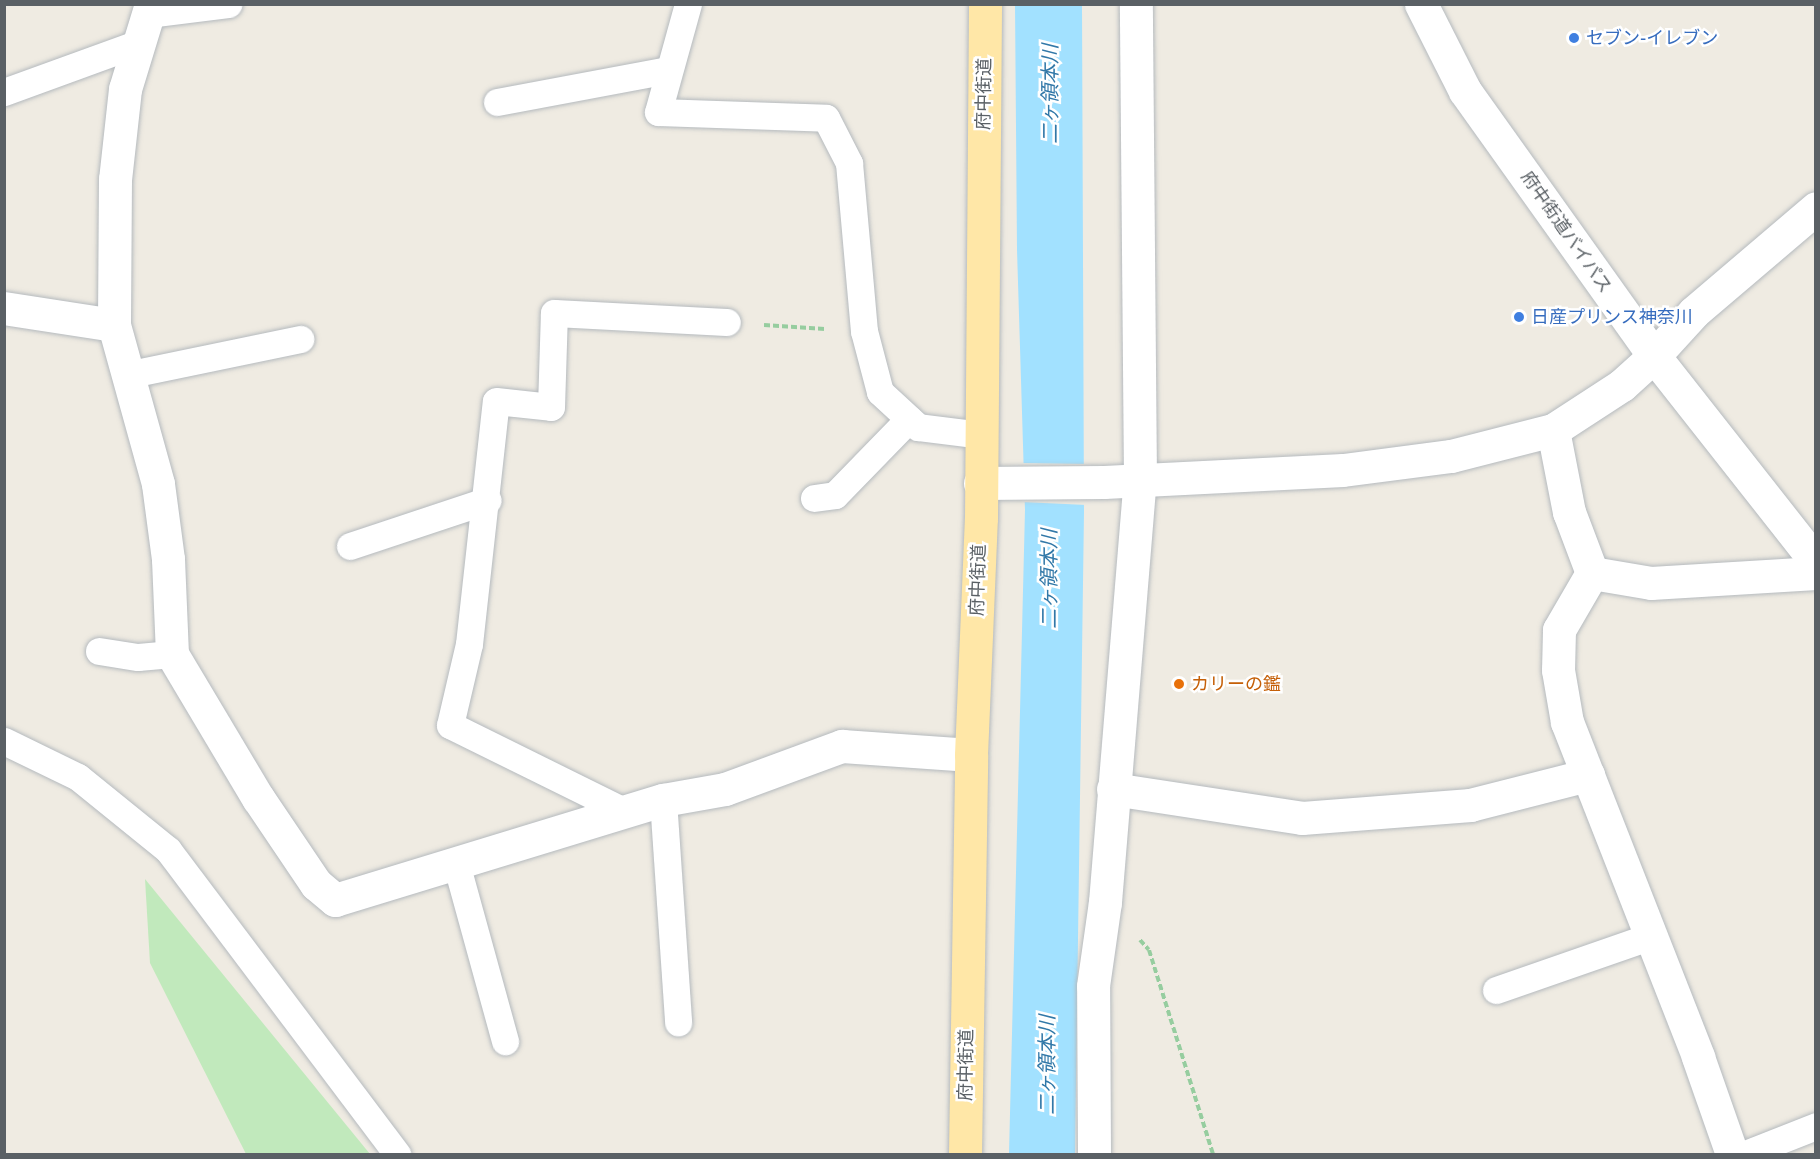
<!DOCTYPE html>
<meta charset="utf-8">
<style>
body{margin:0}
#map{position:relative;width:1820px;height:1159px;overflow:hidden;background:#efebe2;font-family:Signika,"Noto Sans JP",sans-serif}
div>[style]{position:absolute}
.green>*{inset:0;background:#c1e9bc}
.water>*{inset:0;background:#a2e1ff}
.pier>*{inset:0;background:#efebe2}
.path>*{height:4px;margin-top:-2px;transform-origin:0;background:repeating-linear-gradient(90deg,#96cd9f 0 6px,transparent 0 9px)}
.roads{filter:drop-shadow(0 0 2px #b5babe) drop-shadow(0 0 2px #b5babe)}
.lane>*{height:27px;margin:-13.5px;padding:0 13.5px;transform-origin:13.5px;border-radius:13.5px;background:#fff}
.street>*{height:33px;margin:-16.5px;padding:0 16.5px;transform-origin:16.5px;border-radius:16.5px;background:#fff}
.secondary>*{height:33px;margin:-16.5px;padding:0 16.5px;transform-origin:16.5px;border-radius:16.5px;background:#fff}
.primary>*{height:33px;margin:-16.5px;padding:0 16.5px;transform-origin:16.5px;border-radius:16.5px;background:#ffe7a7}
.dots>*{width:16px;height:16px;translate:-50% -50%;box-sizing:border-box;border:3px solid #fff;border-radius:50%}
span{translate:-50% -50%;white-space:nowrap;text-align:center;line-height:1.15;-webkit-text-stroke:5px #fff;paint-order:stroke}
.shop-label{font-size:18px;color:#366cbe}
.left{translate:0 -50%;text-align:left}
.street-label{font-size:18px;color:#5a6065}
.food-label{font-size:18px;color:#c56008}
.water-label{font-size:20px;color:#3178a8;font-style:italic}
.frame{position:absolute;inset:0;border:6px solid #5a6065;pointer-events:none}
</style>
<div id="map">
<div class="green">
<i style="clip-path:polygon(145px 879px,370px 1154px,246px 1154px,150px 963px)"></i>
</div>
<div class="water">
<i style="clip-path:polygon(1015px 5px,1082px 5px,1084px 512px,1075px 1154px,1009px 1154px,1025px 510px,1017px 250px)"></i>
</div>
<div class="pier">
<i style="clip-path:polygon(1021px 463px,1087px 464px,1087px 505px,1022px 502px)"></i>
</div>
<div class="path">
<i style="left:764px;top:325px;width:61px;rotate:3.8deg"></i>
<i style="left:1140px;top:940px;width:13px;rotate:48deg"></i>
<i style="left:1149px;top:950px;width:214px;rotate:72.6deg"></i>
</div>
<div class="roads">
<div class="lane">
<i style="left:688px;top:4px;width:112px;rotate:105.5deg"></i>
<i style="left:658px;top:112px;width:168px;rotate:2deg"></i>
<i style="left:826px;top:118px;width:51px;rotate:62.9deg"></i>
<i style="left:849px;top:163px;width:169px;rotate:84.9deg"></i>
<i style="left:864px;top:331px;width:63px;rotate:75.3deg"></i>
<i style="left:880px;top:392px;width:52px;rotate:42.6deg"></i>
<i style="left:918px;top:427px;width:64px;rotate:7.2deg"></i>
<i style="left:149px;top:14px;width:80px;rotate:-7.2deg"></i>
<i style="left:4px;top:92px;width:140px;rotate:-20deg"></i>
<i style="left:497px;top:102px;width:174px;rotate:-10.6deg"></i>
<i style="left:131px;top:374px;width:173px;rotate:-11.7deg"></i>
<i style="left:814px;top:498px;width:21px;rotate:-8deg"></i>
<i style="left:835px;top:495px;width:106px;rotate:-45.8deg"></i>
<i style="left:350px;top:546px;width:145px;rotate:-18.4deg"></i>
<i style="left:99px;top:651px;width:39px;rotate:9deg"></i>
<i style="left:138px;top:657px;width:34px;rotate:-5deg"></i>
<i style="left:4px;top:741px;width:82px;rotate:25.9deg"></i>
<i style="left:78px;top:777px;width:116px;rotate:39deg"></i>
<i style="left:168px;top:850px;width:381px;rotate:53deg"></i>
<i style="left:663px;top:800px;width:223px;rotate:86.1deg"></i>
<i style="left:624px;top:811px;width:194px;rotate:-153.7deg"></i>
<i style="left:450px;top:725px;width:83px;rotate:-76.8deg"></i>
<i style="left:469px;top:644px;width:244px;rotate:-83.7deg"></i>
<i style="left:496px;top:401px;width:55px;rotate:6.2deg"></i>
<i style="left:551px;top:407px;width:94px;rotate:-88.2deg"></i>
<i style="left:554px;top:313px;width:173px;rotate:3deg"></i>
<i style="left:456px;top:863px;width:185px;rotate:74.6deg"></i>
<i style="left:1496px;top:990px;width:164px;rotate:-19.2deg"></i>
<i style="left:1745px;top:1154px;width:76px;rotate:-21.5deg"></i>
</div>
<div class="street">
<i style="left:151px;top:4px;width:89px;rotate:107deg"></i>
<i style="left:125px;top:89px;width:91px;rotate:96.3deg"></i>
<i style="left:115px;top:179px;width:146px;rotate:90.4deg"></i>
<i style="left:114px;top:325px;width:165px;rotate:74.5deg"></i>
<i style="left:158px;top:484px;width:76px;rotate:82.4deg"></i>
<i style="left:168px;top:559px;width:95px;rotate:87.6deg"></i>
<i style="left:172px;top:654px;width:168px;rotate:59.2deg"></i>
<i style="left:258px;top:798px;width:104px;rotate:56deg"></i>
<i style="left:316px;top:884px;width:25px;rotate:40deg"></i>
<i style="left:335px;top:900px;width:343px;rotate:-17deg"></i>
<i style="left:663px;top:800px;width:63px;rotate:-10.1deg"></i>
<i style="left:725px;top:789px;width:125px;rotate:-20.2deg"></i>
<i style="left:842px;top:746px;width:129px;rotate:4deg"></i>
<i style="left:4px;top:308px;width:111px;rotate:8.8deg"></i>
<i style="left:1553px;top:430px;width:84px;rotate:79deg"></i>
<i style="left:1569px;top:512px;width:65px;rotate:69.3deg"></i>
<i style="left:1592px;top:573px;width:66px;rotate:120.1deg"></i>
<i style="left:1559px;top:630px;width:40px;rotate:91.4deg"></i>
<i style="left:1558px;top:670px;width:53px;rotate:80.2deg"></i>
<i style="left:1567px;top:722px;width:360px;rotate:68.6deg"></i>
<i style="left:1698px;top:1057px;width:103px;rotate:70.7deg"></i>
<i style="left:980px;top:483px;width:124px;rotate:-0.5deg"></i>
<i style="left:1104px;top:482px;width:239px;rotate:-2.9deg"></i>
<i style="left:1343px;top:470px;width:109px;rotate:-7.4deg"></i>
<i style="left:1451px;top:456px;width:105px;rotate:-14.3deg"></i>
<i style="left:1553px;top:430px;width:82px;rotate:-33.1deg"></i>
<i style="left:1622px;top:385px;width:43px;rotate:-42.2deg"></i>
<i style="left:1592px;top:573px;width:60px;rotate:9.6deg"></i>
<i style="left:1651px;top:583px;width:165px;rotate:-3.5deg"></i>
<i style="left:1113px;top:789px;width:191px;rotate:8.7deg"></i>
<i style="left:1302px;top:818px;width:169px;rotate:-4.4deg"></i>
<i style="left:1470px;top:805px;width:122px;rotate:-14.3deg"></i>
<i style="left:1094px;top:1154px;width:168px;rotate:-90.3deg"></i>
<i style="left:1093px;top:986px;width:85px;rotate:-81.9deg"></i>
<i style="left:1105px;top:902px;width:423px;rotate:-85.3deg"></i>
<i style="left:1140px;top:480px;width:476px;rotate:-90.5deg"></i>
</div>
<div class="secondary">
<i style="left:1421px;top:4px;width:97px;rotate:63.2deg"></i>
<i style="left:1465px;top:91px;width:325px;rotate:54.5deg"></i>
<i style="left:1654px;top:356px;width:262px;rotate:51.8deg"></i>
<i style="left:1654px;top:356px;width:59px;rotate:-47.7deg"></i>
<i style="left:1694px;top:312px;width:160px;rotate:-40.4deg"></i>
</div>
<div class="primary">
<i style="left:965px;top:1154px;width:399px;rotate:-89.1deg"></i>
<i style="left:971px;top:755px;width:237px;rotate:-87.6deg"></i>
<i style="left:981px;top:518px;width:514px;rotate:-89.55deg"></i>
</div>
</div>
<div class="dots">
<i style="left:1574px;top:38px;background:#3f7fe0"></i>
<i style="left:1519px;top:317px;background:#3f7fe0"></i>
<i style="left:1179px;top:684px;background:#e8710a"></i>
</div>
<div class="shop-label">
<span class="left" style="left:1586px;top:38px">セブン-イレブン</span>
<span class="left" style="left:1531px;top:317px">日産プリンス神奈川</span>
</div>
<div class="street-label">
<span style="left:984px;top:94px;rotate:-89deg">府中街道</span>
<span style="left:1566px;top:232px;rotate:55deg">府中街道バイパス</span>
<span style="left:978px;top:580px;rotate:-88deg">府中街道</span>
<span style="left:966px;top:1065px;rotate:-89deg">府中街道</span>
</div>
<div class="food-label">
<span class="left" style="left:1191px;top:684px">カリーの鑑</span>
</div>
<div class="water-label">
<span style="left:1050px;top:94px;rotate:-90deg">二ヶ領本川</span>
<span style="left:1049px;top:579px;rotate:-90deg">二ヶ領本川</span>
<span style="left:1047px;top:1065px;rotate:-90deg">二ヶ領本川</span>
</div>
<div class="frame"></div>
</div>
